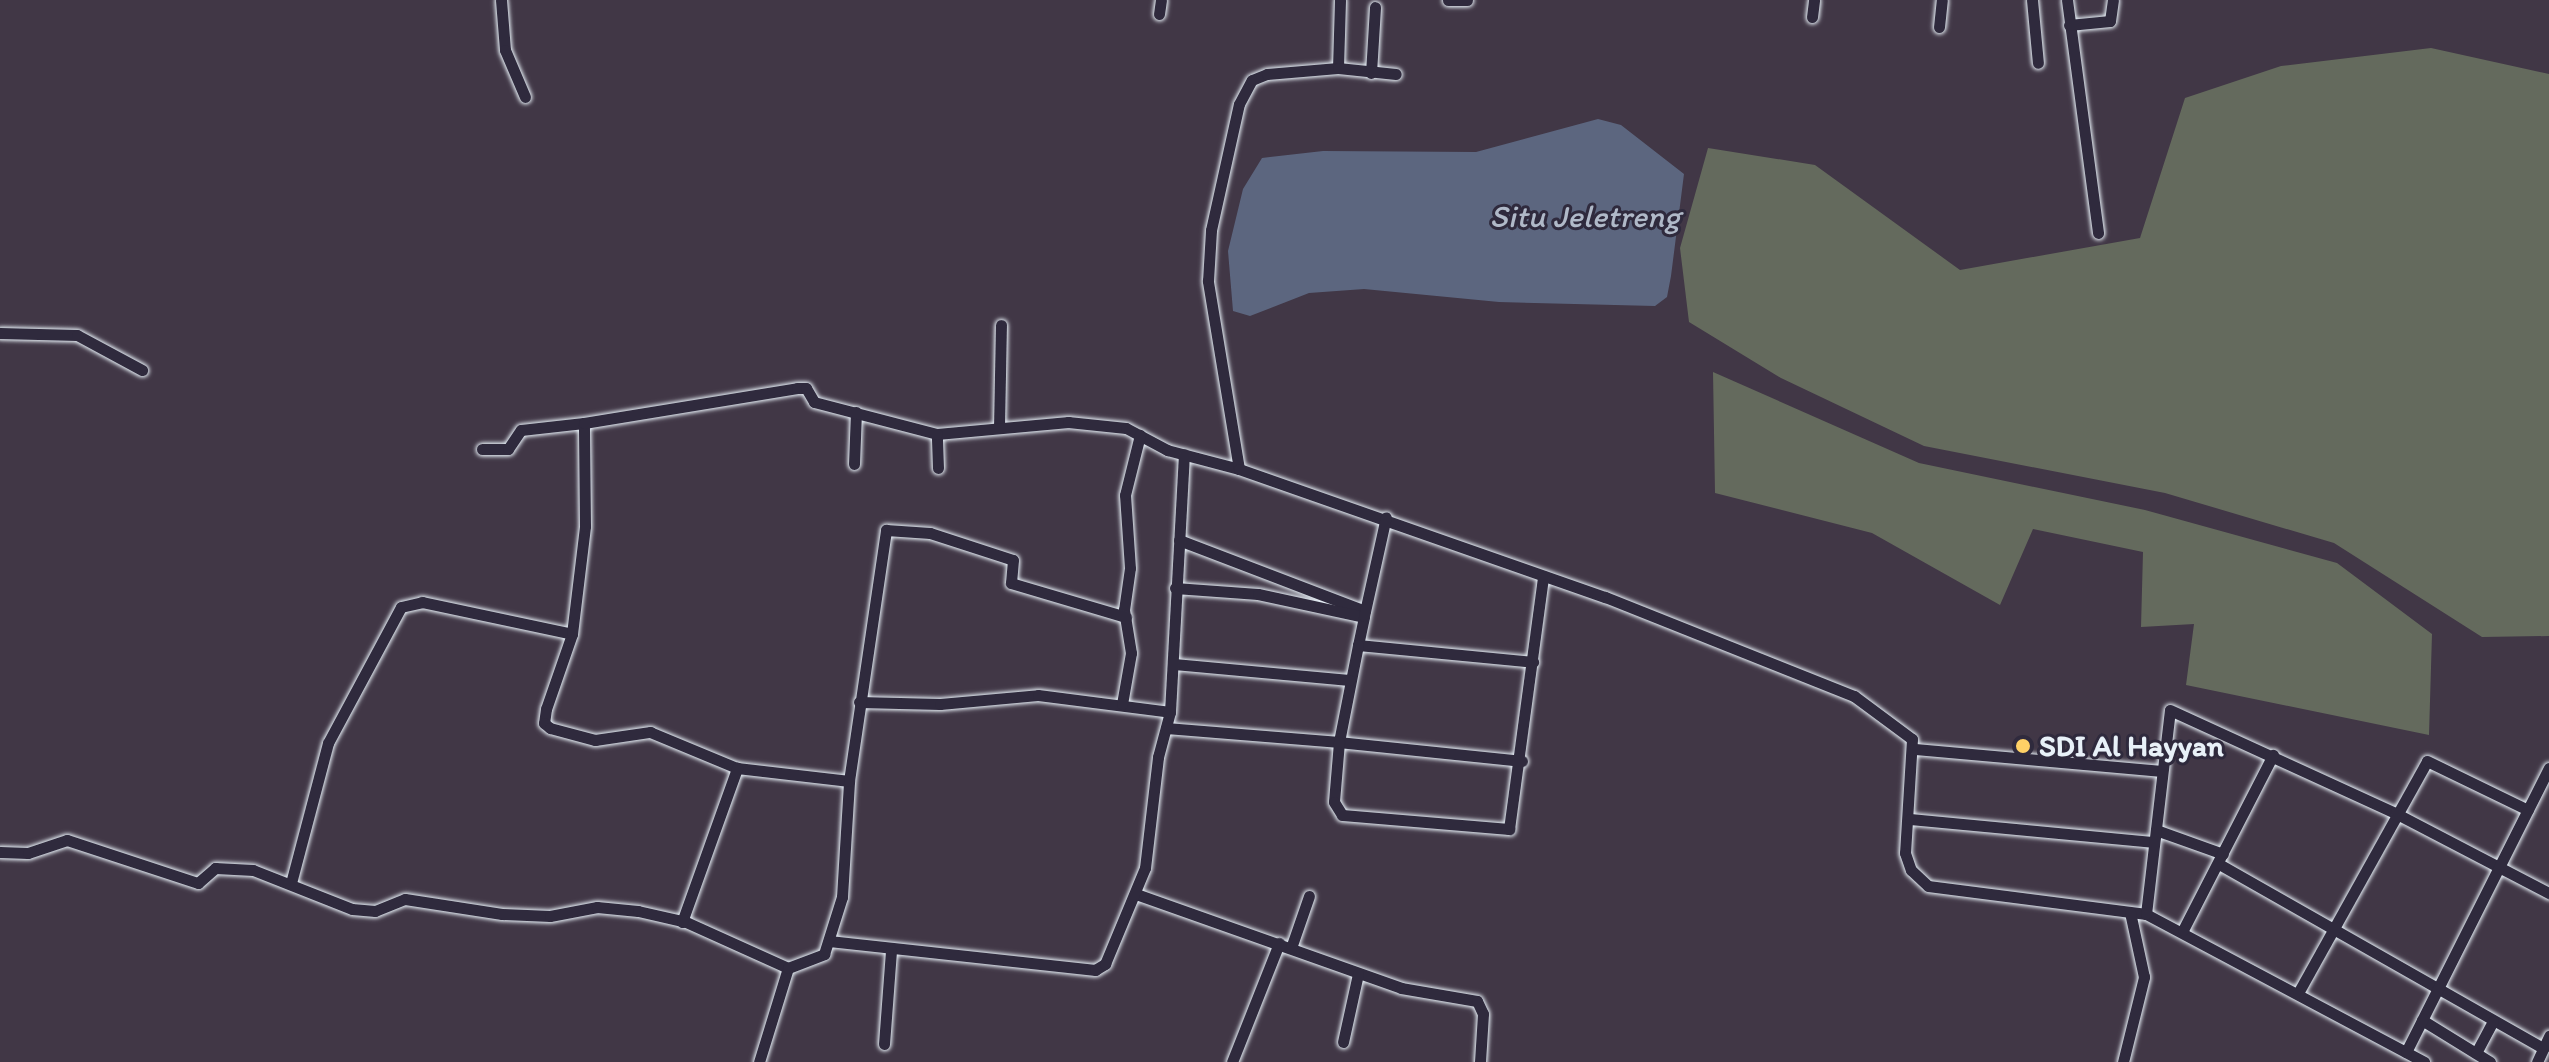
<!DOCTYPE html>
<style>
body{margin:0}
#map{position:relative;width:2549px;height:1062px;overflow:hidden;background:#413746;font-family:Itim,sans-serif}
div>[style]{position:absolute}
.green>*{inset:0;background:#646a5d}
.water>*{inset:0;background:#5c667f}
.roads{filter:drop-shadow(0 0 2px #e8f1f8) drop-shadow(0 0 2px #e8f1f8)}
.street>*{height:11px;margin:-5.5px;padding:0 5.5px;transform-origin:5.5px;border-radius:5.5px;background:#2f2a3d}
.dots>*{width:22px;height:22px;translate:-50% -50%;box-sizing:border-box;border:4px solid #2f2a3d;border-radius:50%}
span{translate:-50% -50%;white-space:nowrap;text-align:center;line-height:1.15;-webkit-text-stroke:6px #2f2a3d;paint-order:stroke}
.poi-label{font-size:30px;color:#e8f1f8;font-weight:700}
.left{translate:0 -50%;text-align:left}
.water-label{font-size:32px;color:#b0b9c8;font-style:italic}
</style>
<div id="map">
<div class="green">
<i style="clip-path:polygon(2431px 48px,2549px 74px,2549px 636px,2482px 637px,2334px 543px,2165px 493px,1924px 446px,1781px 378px,1689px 322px,1680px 248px,1708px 148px,1815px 165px,1960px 270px,2140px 238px,2185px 98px,2281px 66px)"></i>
<i style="clip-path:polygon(1713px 372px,1919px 463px,2145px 510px,2337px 563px,2432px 634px,2429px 735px,2186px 685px,2194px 624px,2141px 627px,2143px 552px,2033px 529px,2000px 605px,1872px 533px,1715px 493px)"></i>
</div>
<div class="water">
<i style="clip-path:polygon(1598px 119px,1621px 125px,1684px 174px,1671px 276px,1667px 297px,1655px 306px,1499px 302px,1364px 289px,1309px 293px,1250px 316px,1233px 311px,1228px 251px,1243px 189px,1262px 158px,1323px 151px,1476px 152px)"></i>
</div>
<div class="roads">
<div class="street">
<i style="left:501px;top:0;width:50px;rotate:85.4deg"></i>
<i style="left:505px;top:50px;width:51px;rotate:66.9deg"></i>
<i style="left:1448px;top:0;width:19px"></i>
<i style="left:2032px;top:0;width:63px;rotate:84.6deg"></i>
<i style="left:2067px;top:0;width:235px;rotate:82.4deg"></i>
<i style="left:1159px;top:14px;width:14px;rotate:-82deg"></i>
<i style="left:1812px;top:17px;width:17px;rotate:-83deg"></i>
<i style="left:2069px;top:25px;width:41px;rotate:-5.6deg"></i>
<i style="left:2110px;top:21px;width:21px;rotate:-82deg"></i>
<i style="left:1939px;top:27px;width:27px;rotate:-84deg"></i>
<i style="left:1338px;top:68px;width:68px;rotate:-88.3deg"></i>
<i style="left:1371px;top:73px;width:66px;rotate:-86.5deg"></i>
<i style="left:0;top:333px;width:77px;rotate:1.5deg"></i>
<i style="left:77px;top:335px;width:74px;rotate:28.3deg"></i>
<i style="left:999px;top:427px;width:102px;rotate:-88.9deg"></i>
<i style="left:482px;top:449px;width:26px"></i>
<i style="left:508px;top:449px;width:23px;rotate:-56deg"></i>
<i style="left:521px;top:430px;width:63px;rotate:-6.3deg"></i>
<i style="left:854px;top:464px;width:52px;rotate:-87.8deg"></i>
<i style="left:938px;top:468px;width:34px;rotate:-92deg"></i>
<i style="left:937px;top:434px;width:132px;rotate:-5.2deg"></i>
<i style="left:1068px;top:422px;width:58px;rotate:5.9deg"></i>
<i style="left:1126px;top:428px;width:47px;rotate:28.2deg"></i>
<i style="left:1167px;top:450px;width:74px;rotate:14.8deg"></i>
<i style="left:1239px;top:469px;width:191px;rotate:-99.4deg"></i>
<i style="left:1208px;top:281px;width:51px;rotate:-86.6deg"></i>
<i style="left:1211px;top:230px;width:129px;rotate:-77.5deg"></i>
<i style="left:1239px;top:104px;width:27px;rotate:-62deg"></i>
<i style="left:1252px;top:80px;width:16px;rotate:-22deg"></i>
<i style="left:1267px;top:74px;width:71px;rotate:-4.8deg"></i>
<i style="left:1338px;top:68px;width:58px;rotate:5.9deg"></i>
<i style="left:1239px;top:469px;width:388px;rotate:19.3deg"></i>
<i style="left:1605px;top:597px;width:268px;rotate:21.7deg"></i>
<i style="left:1854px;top:696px;width:72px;rotate:36.6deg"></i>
<i style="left:1912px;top:739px;width:114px;rotate:93.5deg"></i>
<i style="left:1905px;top:853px;width:18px;rotate:71deg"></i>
<i style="left:1911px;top:870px;width:23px;rotate:43deg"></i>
<i style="left:1928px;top:886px;width:220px;rotate:7.3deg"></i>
<i style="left:2146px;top:914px;width:315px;rotate:28deg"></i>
<i style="left:1179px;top:540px;width:199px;rotate:20.9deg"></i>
<i style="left:1175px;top:588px;width:83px;rotate:4.1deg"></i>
<i style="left:1258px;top:594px;width:108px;rotate:12.2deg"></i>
<i style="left:1364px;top:617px;width:29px;rotate:102deg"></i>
<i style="left:1358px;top:645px;width:176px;rotate:5.5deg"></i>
<i style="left:1364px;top:616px;width:101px;rotate:-77.5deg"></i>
<i style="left:572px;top:634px;width:79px;rotate:109.1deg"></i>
<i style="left:546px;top:709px;width:14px;rotate:98deg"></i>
<i style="left:544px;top:723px;width:8px;rotate:40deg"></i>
<i style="left:550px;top:728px;width:47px;rotate:14.9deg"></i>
<i style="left:595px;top:740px;width:56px;rotate:-8.3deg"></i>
<i style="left:650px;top:732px;width:94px;rotate:22.5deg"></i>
<i style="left:737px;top:768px;width:113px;rotate:6.6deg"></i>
<i style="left:1358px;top:645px;width:99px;rotate:101.1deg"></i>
<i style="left:1339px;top:742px;width:184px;rotate:5.9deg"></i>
<i style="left:1174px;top:664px;width:176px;rotate:5.2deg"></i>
<i style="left:859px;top:702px;width:81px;rotate:1.4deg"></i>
<i style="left:940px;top:704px;width:98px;rotate:-5.2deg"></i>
<i style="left:1038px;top:695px;width:133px;rotate:7.3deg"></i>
<i style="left:1122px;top:704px;width:52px;rotate:-80deg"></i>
<i style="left:1131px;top:653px;width:44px;rotate:-99.2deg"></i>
<i style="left:1124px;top:610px;width:42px;rotate:-81.9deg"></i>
<i style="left:1130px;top:568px;width:73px;rotate:-93.9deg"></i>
<i style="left:1125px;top:495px;width:62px;rotate:-76deg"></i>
<i style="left:1166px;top:728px;width:174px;rotate:4.6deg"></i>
<i style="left:1339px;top:742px;width:60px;rotate:94.8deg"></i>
<i style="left:1334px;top:802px;width:15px;rotate:58deg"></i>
<i style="left:1342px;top:815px;width:168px;rotate:4.8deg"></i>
<i style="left:1509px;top:829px;width:255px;rotate:-82.3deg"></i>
<i style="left:1915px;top:749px;width:248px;rotate:5.1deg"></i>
<i style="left:1910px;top:819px;width:243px;rotate:5.4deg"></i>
<i style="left:2156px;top:830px;width:71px;rotate:19.7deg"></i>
<i style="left:0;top:852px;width:28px;rotate:2deg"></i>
<i style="left:28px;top:853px;width:41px;rotate:-18.4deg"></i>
<i style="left:67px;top:840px;width:138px;rotate:18.2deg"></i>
<i style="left:198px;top:883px;width:23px;rotate:-41deg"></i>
<i style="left:215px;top:868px;width:38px;rotate:3deg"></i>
<i style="left:253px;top:870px;width:106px;rotate:21.5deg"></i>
<i style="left:352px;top:909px;width:23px;rotate:5deg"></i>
<i style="left:375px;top:911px;width:32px;rotate:-22deg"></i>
<i style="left:405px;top:899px;width:98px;rotate:8.8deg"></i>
<i style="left:502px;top:914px;width:48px;rotate:2.4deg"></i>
<i style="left:550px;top:916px;width:48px;rotate:-10.8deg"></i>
<i style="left:597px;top:907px;width:41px;rotate:5.6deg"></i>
<i style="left:638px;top:911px;width:49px;rotate:12.9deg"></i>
<i style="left:686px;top:922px;width:112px;rotate:24.3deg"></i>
<i style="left:2219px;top:864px;width:373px;rotate:29.6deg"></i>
<i style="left:291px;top:883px;width:145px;rotate:-75.2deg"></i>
<i style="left:328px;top:743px;width:154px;rotate:-61.8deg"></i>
<i style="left:401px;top:607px;width:22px;rotate:-13deg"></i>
<i style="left:422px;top:602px;width:153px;rotate:12deg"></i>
<i style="left:572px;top:634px;width:109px;rotate:-83.1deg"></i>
<i style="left:585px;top:526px;width:103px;rotate:-90.6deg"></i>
<i style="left:584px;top:423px;width:216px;rotate:-9.3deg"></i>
<i style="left:797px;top:388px;width:9px"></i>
<i style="left:806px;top:388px;width:16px;rotate:60deg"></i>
<i style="left:814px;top:402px;width:127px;rotate:14.6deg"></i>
<i style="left:1136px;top:894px;width:281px;rotate:19.5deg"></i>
<i style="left:1401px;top:988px;width:77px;rotate:9.7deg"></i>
<i style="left:1477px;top:1001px;width:14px;rotate:65deg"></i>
<i style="left:1483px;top:1014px;width:48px;rotate:93.6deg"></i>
<i style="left:2146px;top:914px;width:205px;rotate:-83.3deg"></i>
<i style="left:2170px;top:710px;width:247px;rotate:24.6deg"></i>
<i style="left:2395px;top:813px;width:174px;rotate:27.5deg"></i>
<i style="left:682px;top:922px;width:164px;rotate:-70.3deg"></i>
<i style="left:2183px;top:930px;width:197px;rotate:-62.8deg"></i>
<i style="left:829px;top:941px;width:268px;rotate:6.2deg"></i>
<i style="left:1095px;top:970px;width:12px;rotate:-31deg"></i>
<i style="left:1105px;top:964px;width:104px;rotate:-67.4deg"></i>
<i style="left:1145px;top:868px;width:112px;rotate:-83.3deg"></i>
<i style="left:1158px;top:757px;width:47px;rotate:-75.1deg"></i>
<i style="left:1170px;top:712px;width:258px;rotate:-86.9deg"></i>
<i style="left:1291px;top:948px;width:55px;rotate:-70.9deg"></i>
<i style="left:2298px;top:993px;width:265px;rotate:-60.9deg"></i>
<i style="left:2427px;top:761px;width:112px;rotate:25.9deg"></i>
<i style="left:2422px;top:1020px;width:80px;rotate:31.7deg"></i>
<i style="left:1343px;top:1042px;width:70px;rotate:-77.6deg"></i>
<i style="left:884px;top:1044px;width:94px;rotate:-85.7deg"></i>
<i style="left:2406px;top:1052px;width:318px;rotate:-63.3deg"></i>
<i style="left:2476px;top:1053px;width:36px;rotate:-62deg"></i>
<i style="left:759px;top:1062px;width:98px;rotate:-72.9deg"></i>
<i style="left:788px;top:968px;width:39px;rotate:-21deg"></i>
<i style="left:824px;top:954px;width:60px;rotate:-72.5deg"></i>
<i style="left:842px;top:897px;width:116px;rotate:-86.5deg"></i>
<i style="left:849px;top:781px;width:254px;rotate:-81.6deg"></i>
<i style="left:886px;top:530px;width:44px;rotate:3.9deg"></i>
<i style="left:930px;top:533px;width:87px;rotate:18deg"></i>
<i style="left:1013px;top:560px;width:23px;rotate:95deg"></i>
<i style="left:1011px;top:583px;width:120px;rotate:16.5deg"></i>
<i style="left:1232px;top:1062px;width:128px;rotate:-68.4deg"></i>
<i style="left:2123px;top:1062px;width:88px;rotate:-76.1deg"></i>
<i style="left:2144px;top:977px;width:66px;rotate:-102.2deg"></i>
<i style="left:2537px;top:1062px;width:29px;rotate:-65deg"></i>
</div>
</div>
<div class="dots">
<i style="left:2023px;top:746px;background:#ffd166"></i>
</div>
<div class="poi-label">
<span class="left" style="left:2039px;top:746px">SDI Al Hayyan</span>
</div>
<div class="water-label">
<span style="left:1585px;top:216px">Situ Jeletreng</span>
</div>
</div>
